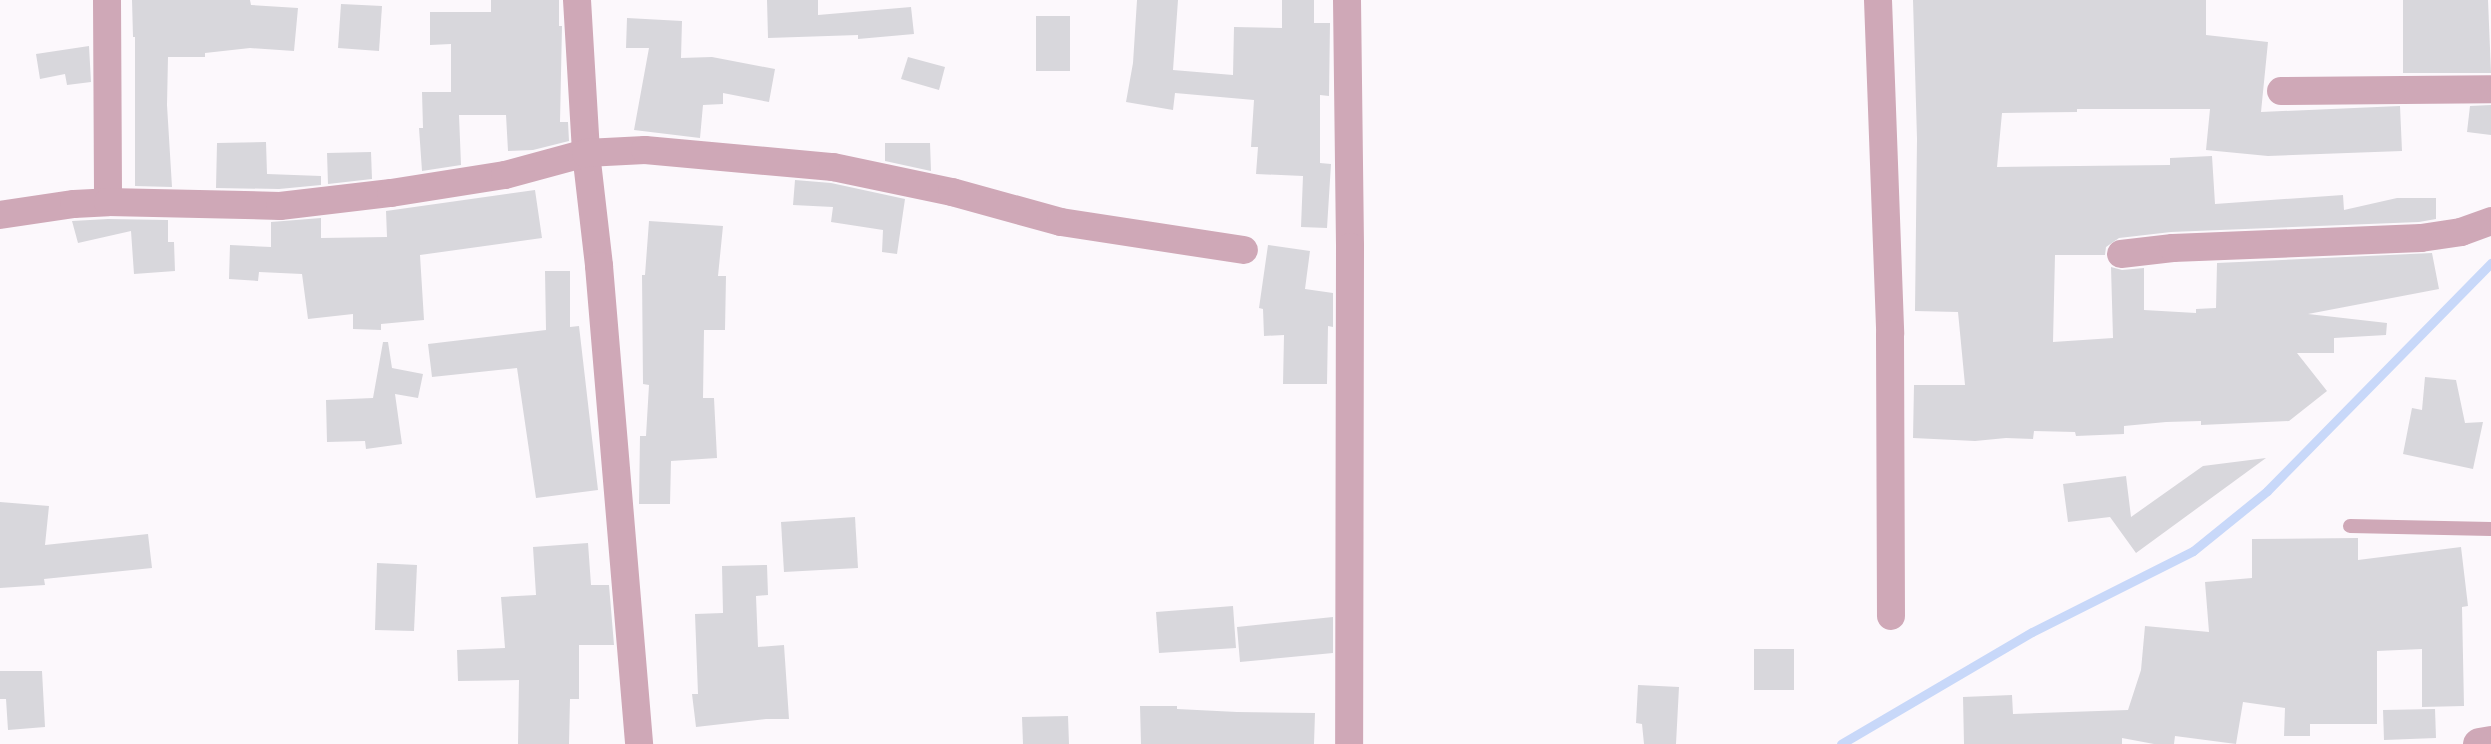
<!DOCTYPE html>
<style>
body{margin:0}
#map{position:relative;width:2491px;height:744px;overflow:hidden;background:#fcf8fc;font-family:Montserrat,sans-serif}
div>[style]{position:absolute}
.stream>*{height:9px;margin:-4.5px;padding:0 4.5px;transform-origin:4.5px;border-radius:4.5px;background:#c8d8f9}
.building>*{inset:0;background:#d8d7dc}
.service>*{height:14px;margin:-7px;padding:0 7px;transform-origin:7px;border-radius:7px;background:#cfa8b7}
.minor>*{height:28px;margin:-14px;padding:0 14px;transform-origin:14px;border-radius:14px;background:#cfa8b7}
.tertiary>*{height:33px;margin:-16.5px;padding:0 16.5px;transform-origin:16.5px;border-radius:16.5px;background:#cfa8b7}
span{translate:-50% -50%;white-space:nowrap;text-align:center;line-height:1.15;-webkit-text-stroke:4.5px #fff;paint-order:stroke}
</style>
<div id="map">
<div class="stream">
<i style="left:1841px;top:744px;width:221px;rotate:-30.4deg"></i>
<i style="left:2032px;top:632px;width:180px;rotate:-26.7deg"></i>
<i style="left:2193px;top:551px;width:95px;rotate:-39deg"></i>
<i style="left:2267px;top:491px;width:320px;rotate:-45.5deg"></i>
</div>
<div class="building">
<i style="clip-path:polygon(132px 0,250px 0,251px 5px,298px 8px,294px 51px,250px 48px,205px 53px,205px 57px,168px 57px,167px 105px,172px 187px,135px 186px,135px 37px,133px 37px)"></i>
<i style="clip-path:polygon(491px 0,559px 0,559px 26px,562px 26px,560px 122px,568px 122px,569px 141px,533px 150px,508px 151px,506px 115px,459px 115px,461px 165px,422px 171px,419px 128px,423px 128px,422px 92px,451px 92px,451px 44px,430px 45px,430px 12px,491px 12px)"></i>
<i style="clip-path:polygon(767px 0,818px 0,818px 15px,911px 7px,914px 34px,858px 39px,858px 35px,768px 38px)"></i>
<i style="clip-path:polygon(1137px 0,1178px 0,1173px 70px,1233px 75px,1234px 27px,1282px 28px,1282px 0,1314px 0,1314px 23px,1330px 23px,1329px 96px,1320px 95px,1320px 163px,1331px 164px,1327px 228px,1301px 227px,1303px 176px,1256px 174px,1258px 147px,1251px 147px,1254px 100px,1175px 93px,1173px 110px,1126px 102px,1133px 63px)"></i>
<i style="clip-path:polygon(1913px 0,2206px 0,2206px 35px,2268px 42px,2261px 112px,2400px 106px,2402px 151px,2268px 156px,2206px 150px,2210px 109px,2077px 109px,2077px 112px,2002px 113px,1997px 167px,2170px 165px,2170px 158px,2212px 156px,2215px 204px,2343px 195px,2344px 210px,2397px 198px,2436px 198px,2436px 219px,2419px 222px,2171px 232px,2119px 238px,2106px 247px,2105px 255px,2055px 255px,2053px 342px,2113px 338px,2111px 267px,2122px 270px,2144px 268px,2144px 310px,2196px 313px,2196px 309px,2216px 308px,2217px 263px,2432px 253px,2439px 289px,2308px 314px,2387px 323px,2386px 335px,2334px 338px,2334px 353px,2297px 353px,2327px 391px,2289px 421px,2201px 425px,2201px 421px,2166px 422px,2124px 426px,2124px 434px,2076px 436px,2075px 432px,2034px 431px,2033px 439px,2006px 438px,1975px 441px,1913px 438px,1914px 385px,1965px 385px,1958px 312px,1915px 311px,1917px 139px)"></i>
<i style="clip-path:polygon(2403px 0,2488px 0,2491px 73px,2403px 73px)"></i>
<i style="clip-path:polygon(341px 4px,382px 6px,379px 51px,338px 48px)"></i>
<i style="clip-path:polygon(1036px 16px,1070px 16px,1070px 71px,1036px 71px)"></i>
<i style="clip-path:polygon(627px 18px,682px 21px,681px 58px,712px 57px,775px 69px,769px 102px,723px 93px,723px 104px,703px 105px,700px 138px,634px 130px,649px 48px,626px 48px)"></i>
<i style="clip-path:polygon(89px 46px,91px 82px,67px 85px,65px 74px,40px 79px,36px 54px)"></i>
<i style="clip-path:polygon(908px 57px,945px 67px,939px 90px,901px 79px)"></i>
<i style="clip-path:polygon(2491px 105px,2491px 135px,2467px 132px,2470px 106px)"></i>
<i style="clip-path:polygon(266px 142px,267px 174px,321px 176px,321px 185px,279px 189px,216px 188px,217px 143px)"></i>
<i style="clip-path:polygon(885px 143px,930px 143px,931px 171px,885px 161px)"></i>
<i style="clip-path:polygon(371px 152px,372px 179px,328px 184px,327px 153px)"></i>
<i style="clip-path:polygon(795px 180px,831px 183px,905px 199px,897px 254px,882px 252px,883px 230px,831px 222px,833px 207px,793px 205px)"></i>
<i style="clip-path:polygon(535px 190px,542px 238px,420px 255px,424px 320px,381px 324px,381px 330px,353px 329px,353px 314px,308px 319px,302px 274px,259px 272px,258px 281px,229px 279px,230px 245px,271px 247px,271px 222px,321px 218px,321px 238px,387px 237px,386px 211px)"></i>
<i style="clip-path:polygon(108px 219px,168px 220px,168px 242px,174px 242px,175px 271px,134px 274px,131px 231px,78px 243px,72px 221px)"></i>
<i style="clip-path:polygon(649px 221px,723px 226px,718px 276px,726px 276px,725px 330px,704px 330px,703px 398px,714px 398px,717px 458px,671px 461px,670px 504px,639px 504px,640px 436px,646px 436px,649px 385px,643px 384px,642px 275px,645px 275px)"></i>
<i style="clip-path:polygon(1268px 245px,1310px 251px,1305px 289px,1333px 293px,1333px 327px,1328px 326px,1327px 384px,1283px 384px,1284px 335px,1264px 336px,1263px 309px,1259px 308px)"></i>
<i style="clip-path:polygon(545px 271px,570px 271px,570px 327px,579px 326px,598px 490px,536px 498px,517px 368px,432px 377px,428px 344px,546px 330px)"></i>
<i style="clip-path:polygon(383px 342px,388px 342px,392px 368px,423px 374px,418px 398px,395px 394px,402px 444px,366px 449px,365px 441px,327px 442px,326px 400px,373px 398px)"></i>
<i style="clip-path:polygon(2425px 377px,2456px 380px,2465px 423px,2483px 422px,2473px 469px,2403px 454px,2412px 408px,2422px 410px)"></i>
<i style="clip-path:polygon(2266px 458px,2136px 553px,2110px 517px,2068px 522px,2063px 484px,2126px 476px,2131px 517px,2203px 466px)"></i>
<i style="clip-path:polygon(0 502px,49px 506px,45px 545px,148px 534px,152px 568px,44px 579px,45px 585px,0 588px)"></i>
<i style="clip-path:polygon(855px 517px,858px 568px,784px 572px,781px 522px)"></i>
<i style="clip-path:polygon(2358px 538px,2358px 560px,2461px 547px,2468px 606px,2462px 607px,2464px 706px,2422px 707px,2422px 649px,2377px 651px,2377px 724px,2310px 724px,2310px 736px,2284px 736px,2285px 708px,2243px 702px,2236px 744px,2175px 736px,2174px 744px,2154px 744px,2122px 738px,2122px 744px,1964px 744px,1963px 697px,2012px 695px,2013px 714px,2128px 710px,2141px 670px,2145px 626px,2209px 632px,2205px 582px,2252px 578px,2252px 539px)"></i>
<i style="clip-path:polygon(588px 543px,591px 585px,609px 585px,614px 645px,579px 645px,579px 699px,570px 699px,569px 744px,518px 744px,519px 680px,458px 681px,457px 650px,505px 648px,501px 597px,536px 595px,533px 547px)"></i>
<i style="clip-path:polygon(377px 563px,417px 565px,414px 631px,375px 630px)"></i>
<i style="clip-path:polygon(767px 565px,768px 595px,756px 596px,758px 647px,784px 645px,789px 719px,766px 719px,696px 727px,692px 694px,698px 694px,695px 614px,723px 613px,722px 566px)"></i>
<i style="clip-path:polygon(1233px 606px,1236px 648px,1159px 653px,1156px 612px)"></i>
<i style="clip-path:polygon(1333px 617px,1333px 653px,1240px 662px,1237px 627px)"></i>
<i style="clip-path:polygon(1754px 649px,1794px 649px,1794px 690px,1754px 690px)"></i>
<i style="clip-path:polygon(0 671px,42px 671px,45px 727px,8px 730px,6px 699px,0 699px)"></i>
<i style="clip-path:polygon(1638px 685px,1679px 687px,1676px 744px,1644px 744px,1642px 724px,1636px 723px)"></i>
<i style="clip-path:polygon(1140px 706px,1177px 706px,1177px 709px,1237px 712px,1315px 713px,1314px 744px,1141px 744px)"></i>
<i style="clip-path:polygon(2435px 709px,2436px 738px,2384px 740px,2383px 710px)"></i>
<i style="clip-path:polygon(1068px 716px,1069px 744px,1023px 744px,1022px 717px)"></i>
</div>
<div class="service">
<i style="left:2350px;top:526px;width:141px;rotate:1.2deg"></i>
</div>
<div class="minor">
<i style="left:107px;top:0;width:202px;rotate:89.7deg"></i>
<i style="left:577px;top:0;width:153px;rotate:86.6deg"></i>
<i style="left:586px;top:153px;width:114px;rotate:83.4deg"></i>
<i style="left:599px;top:266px;width:480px;rotate:85.2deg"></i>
<i style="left:1347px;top:0;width:247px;rotate:89.3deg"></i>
<i style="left:1350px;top:247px;width:497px;rotate:90.1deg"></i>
<i style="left:1878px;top:0;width:334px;rotate:87.9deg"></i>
<i style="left:1890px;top:334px;width:282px;rotate:89.8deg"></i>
<i style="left:2281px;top:91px;width:210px;rotate:-0.5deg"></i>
<i style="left:0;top:215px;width:75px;rotate:-8.5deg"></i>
<i style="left:74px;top:204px;width:34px;rotate:-3deg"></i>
<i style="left:108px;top:202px;width:172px;rotate:1.3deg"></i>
<i style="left:280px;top:206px;width:112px;rotate:-6.7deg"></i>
<i style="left:391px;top:193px;width:115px;rotate:-9deg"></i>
<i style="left:505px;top:175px;width:84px;rotate:-15.2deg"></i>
<i style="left:586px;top:153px;width:59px;rotate:-2.9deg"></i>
<i style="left:645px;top:150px;width:189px;rotate:5.2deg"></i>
<i style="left:833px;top:167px;width:122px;rotate:11.9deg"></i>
<i style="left:952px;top:192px;width:113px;rotate:15.4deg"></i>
<i style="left:1061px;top:222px;width:185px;rotate:8.7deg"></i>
<i style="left:2121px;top:254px;width:52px;rotate:-6.6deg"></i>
<i style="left:2173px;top:248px;width:248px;rotate:-2.3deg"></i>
<i style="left:2421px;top:238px;width:40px;rotate:-8.5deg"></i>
<i style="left:2461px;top:232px;width:32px;rotate:-20deg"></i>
</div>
<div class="tertiary">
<i style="left:2479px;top:744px;width:12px;rotate:-9deg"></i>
</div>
</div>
